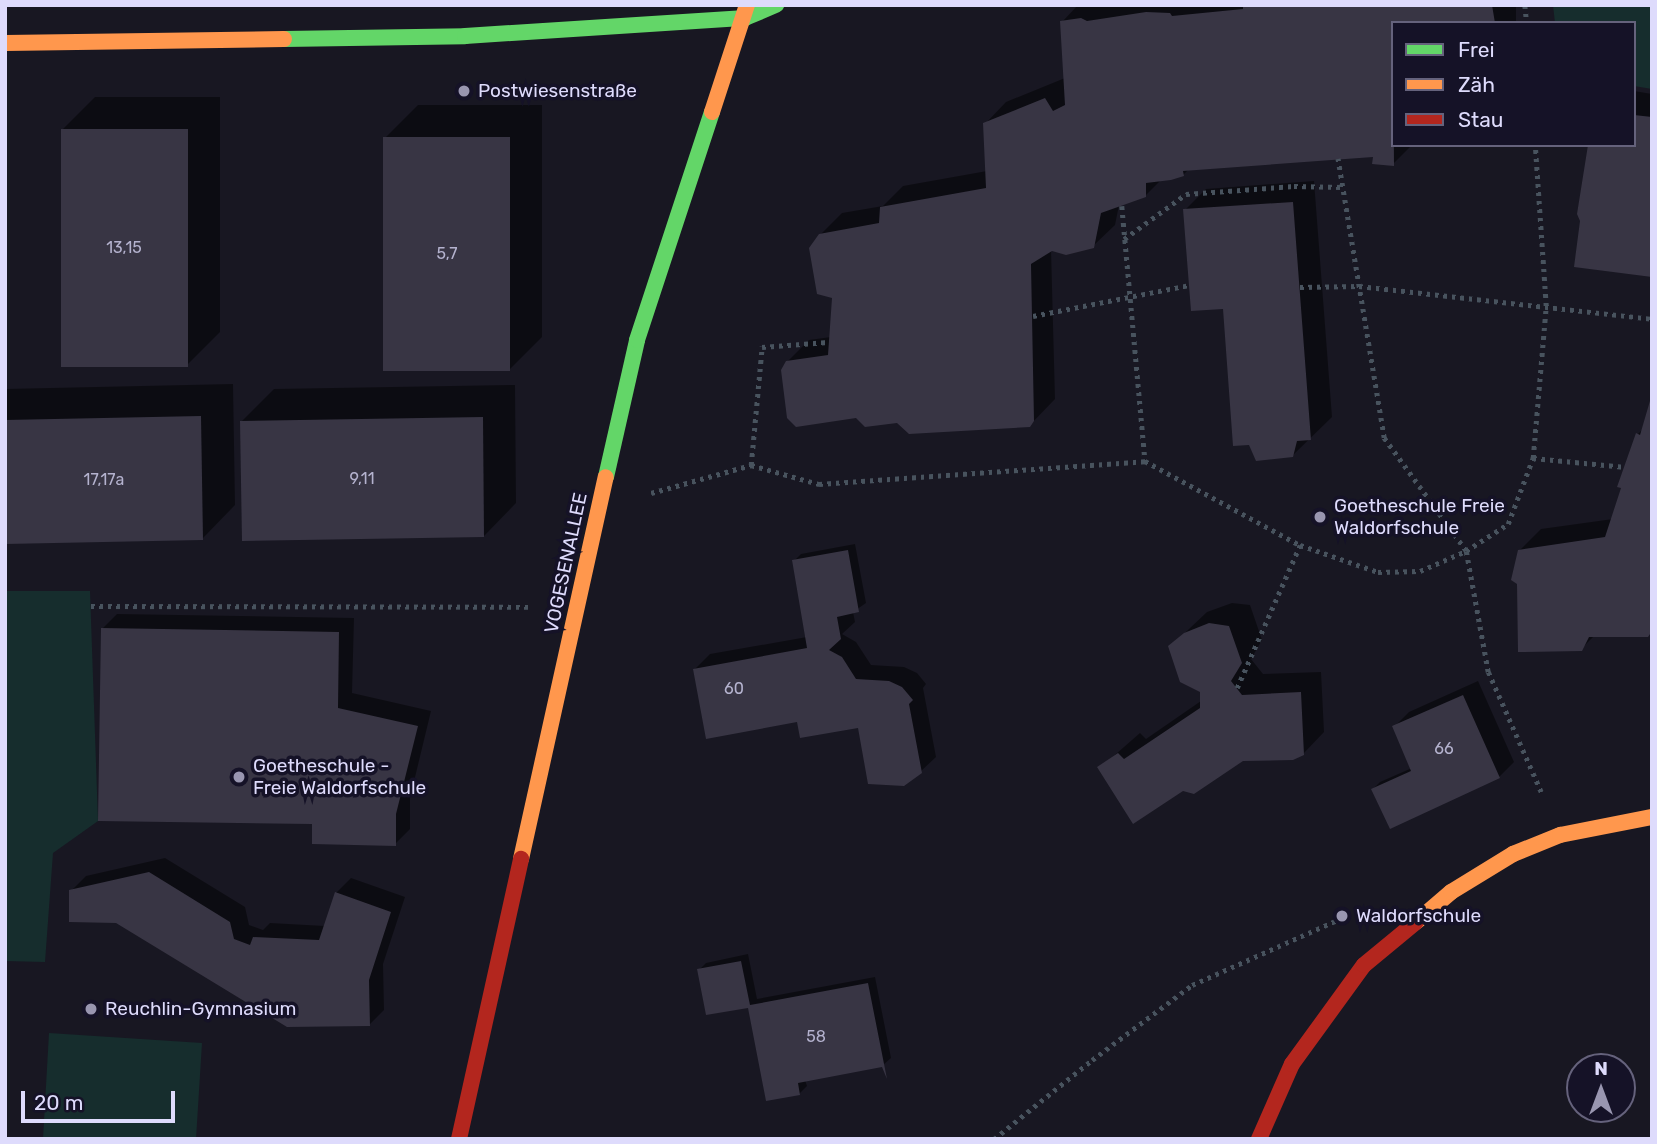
<!DOCTYPE html>
<meta charset="utf-8">
<style>
body{margin:0}
#map{position:relative;width:1657px;height:1144px;overflow:hidden;background:#181722;font-family:Rubik,sans-serif}
div>[style]{position:absolute}
.green>*{inset:0;background:#162d2d}
.shadow>*{inset:0;background:#0007}
.building>*{inset:0;background:#383544}
.path>*{height:4.5px;margin-top:-2.25px;transform-origin:0;background:repeating-linear-gradient(90deg,#48535e 0 3.5px,transparent 0 8.5px)}
.fast>*{height:16px;margin:-8px;padding:0 8px;transform-origin:8px;border-radius:8px;background:#63d668}
.slow>*{height:16px;margin:-8px;padding:0 8px;transform-origin:8px;border-radius:8px;background:#ff974d}
.jam>*{height:16px;margin:-8px;padding:0 8px;transform-origin:8px;border-radius:8px;background:#b3261e}
.dots>*{width:19px;height:19px;translate:-50% -50%;box-sizing:border-box;border:4px solid #151227;border-radius:50%}
span{translate:-50% -50%;white-space:nowrap;text-align:center;line-height:1.15;-webkit-text-stroke:7px #151227;paint-order:stroke}
.number-label{font-size:16px;color:#b4b2ce}
.number-label span{-webkit-text-stroke-width:0}
.poi-label{font-size:19px;color:#dedbfc}
.left{translate:0 -50%;text-align:left}
.street-label{font-size:19px;color:#dedbfc}
.frame{position:absolute;inset:0;border:7px solid #dedbfc;pointer-events:none}
.legend{position:absolute;left:1391px;top:21px;width:245px;height:126px;box-sizing:border-box;background:#151227;border:2px solid #65627c;margin:0;padding:9px 12px;list-style:none;font-size:21px;color:#dedbfc}
.legend li{display:flex;align-items:center;gap:14px;height:35px}
.legend b{width:35px;border:2px solid #65627c}
.north{position:absolute;left:1566px;top:1053px;width:70px;height:70px;box-sizing:border-box;background:#151227;border:2px solid #65627c;border-radius:50%;rotate:0deg;font-size:19px;font-weight:700;line-height:28px;text-align:center;color:#dedbfc}
.north::after{content:'';display:block;margin:auto;width:24px;height:32px;background:#9996b0;clip-path:polygon(50% 0,100% 100%,50% 72%,0 100%)}
.scale{position:absolute;left:21px;top:1091px;width:154px;height:32px;box-sizing:border-box;border:4px solid #dedbfc;border-top:0;padding-left:9px;font-size:21px;line-height:24px;white-space:nowrap;color:#dedbfc;-webkit-text-stroke:5px #151227;paint-order:stroke}
</style>
<div id="map">
<div class="green">
<i style="clip-path:polygon(1553px 5px,1652px 5px,1652px 89px,1634px 86px,1634px 23px,1555px 23px)"></i>
<i style="clip-path:polygon(5px 591px,90px 591px,98px 821px,53px 853px,45px 962px,5px 961px)"></i>
<i style="clip-path:polygon(49px 1033px,202px 1043px,196px 1139px,43px 1139px)"></i>
</div>
<div class="shadow">
<i style="clip-path:polygon(1078px 5px,1516px 5px,1516px 23px,1393px 23px,1393px 145px,1412px 145px,1393px 164px,1375px 155px,1189px 169px,1183px 175px,1161px 180px,1145px 196px,1119px 205px,1115px 225px,1093px 246px,1051px 249px,1055px 399px,1029px 426px,898px 421px,787px 362px,809px 340px,831px 337px,834px 297px,820px 235px,842px 213px,883px 206px,903px 186px,987px 171px,985px 124px,1006px 102px,1065px 78px,1062px 22px)"></i>
<i style="clip-path:polygon(1634px 91px,1652px 94px,1652px 276px,1634px 145px)"></i>
<i style="clip-path:polygon(95px 97px,220px 97px,220px 332px,187px 365px,62px 130px)"></i>
<i style="clip-path:polygon(418px 105px,542px 105px,542px 337px,510px 369px,385px 138px)"></i>
<i style="clip-path:polygon(1314px 181px,1332px 417px,1292px 456px,1224px 307px,1185px 210px,1206px 189px)"></i>
<i style="clip-path:polygon(233px 384px,235px 505px,203px 538px,5px 542px,5px 389px)"></i>
<i style="clip-path:polygon(515px 385px,516px 503px,484px 536px,242px 421px,274px 389px)"></i>
<i style="clip-path:polygon(1644px 428px,1595px 635px,1581px 649px,1519px 551px,1541px 529px,1613px 519px,1638px 434px)"></i>
<i style="clip-path:polygon(855px 544px,866px 603px,853px 612px,855px 622px,842px 634px,856px 642px,871px 665px,904px 667px,917px 673px,926px 684px,923px 688px,936px 757px,920px 772px,859px 726px,798px 720px,695px 669px,710px 654px,807px 637px,794px 561px,801px 554px)"></i>
<i style="clip-path:polygon(1232px 603px,1250px 605px,1262px 640px,1251px 659px,1263px 674px,1321px 672px,1324px 732px,1303px 754px,1100px 768px,1140px 733px,1146px 739px,1201px 701px,1201px 690px,1170px 647px,1207px 612px)"></i>
<i style="clip-path:polygon(117px 614px,354px 618px,352px 693px,431px 711px,410px 798px,410px 829px,395px 844px,314px 822px,102px 629px)"></i>
<i style="clip-path:polygon(1478px 681px,1514px 762px,1499px 777px,1373px 789px,1380px 782px,1412px 768px,1394px 727px,1409px 712px)"></i>
<i style="clip-path:polygon(165px 858px,245px 907px,249px 925px,263px 930px,270px 923px,325px 926px,336px 893px,351px 878px,405px 897px,383px 964px,384px 1010px,369px 1025px,71px 891px,86px 876px)"></i>
<i style="clip-path:polygon(748px 954px,757px 999px,875px 977px,891px 1058px,883px 1065px,805px 1080px,807px 1086px,799px 1094px,750px 1006px,699px 970px,706px 963px)"></i>
</div>
<div class="building">
<i style="clip-path:polygon(1243px 5px,1492px 5px,1495px 23px,1393px 23px,1394px 166px,1372px 164px,1373px 157px,1183px 171px,1184px 176px,1171px 180px,1146px 183px,1146px 197px,1101px 213px,1094px 248px,1066px 255px,1052px 251px,1031px 264px,1034px 421px,1030px 427px,909px 434px,897px 423px,865px 427px,856px 418px,796px 427px,787px 418px,781px 370px,786px 361px,828px 355px,832px 298px,817px 294px,809px 248px,819px 234px,879px 223px,880px 207px,986px 188px,983px 123px,1045px 98px,1053px 111px,1065px 105px,1060px 21px,1081px 18px,1087px 21px,1146px 12px,1170px 13px,1172px 16px,1243px 9px)"></i>
<i style="clip-path:polygon(1634px 115px,1652px 117px,1652px 277px,1574px 267px,1580px 221px,1577px 214px,1588px 145px,1634px 145px)"></i>
<i style="clip-path:polygon(61px 129px,188px 129px,188px 367px,61px 367px)"></i>
<i style="clip-path:polygon(383px 137px,510px 137px,510px 371px,383px 371px)"></i>
<i style="clip-path:polygon(1293px 202px,1311px 440px,1297px 441px,1293px 457px,1256px 461px,1249px 445px,1233px 446px,1223px 309px,1191px 311px,1183px 209px)"></i>
<i style="clip-path:polygon(1652px 394px,1652px 631px,1648px 637px,1589px 637px,1582px 651px,1518px 652px,1517px 584px,1511px 580px,1518px 550px,1605px 537px,1621px 488px,1617px 487px,1636px 433px,1640px 435px)"></i>
<i style="clip-path:polygon(201px 416px,203px 540px,5px 544px,5px 420px)"></i>
<i style="clip-path:polygon(483px 417px,484px 537px,242px 541px,240px 421px)"></i>
<i style="clip-path:polygon(848px 550px,859px 612px,837px 617px,841px 639px,829px 650px,842px 657px,856px 679px,889px 681px,902px 687px,913px 700px,909px 704px,922px 773px,904px 786px,868px 784px,858px 728px,800px 738px,797px 722px,706px 739px,693px 669px,807px 648px,792px 560px)"></i>
<i style="clip-path:polygon(1209px 623px,1229px 626px,1242px 663px,1231px 681px,1242px 695px,1301px 692px,1304px 755px,1293px 760px,1243px 761px,1194px 794px,1183px 791px,1133px 824px,1097px 767px,1118px 753px,1124px 759px,1200px 708px,1200px 692px,1180px 682px,1168px 646px,1184px 633px)"></i>
<i style="clip-path:polygon(101px 628px,339px 632px,338px 708px,418px 726px,396px 814px,396px 846px,312px 844px,312px 824px,98px 821px)"></i>
<i style="clip-path:polygon(1463px 695px,1500px 778px,1390px 829px,1371px 789px,1411px 771px,1392px 726px)"></i>
<i style="clip-path:polygon(149px 872px,230px 922px,234px 939px,250px 945px,253px 937px,319px 940px,335px 892px,391px 912px,369px 980px,370px 1026px,287px 1027px,116px 923px,69px 922px,69px 890px)"></i>
<i style="clip-path:polygon(741px 961px,750px 1005px,868px 983px,887px 1079px,882px 1067px,798px 1083px,800px 1095px,766px 1101px,748px 1008px,706px 1015px,697px 969px)"></i>
</div>
<div class="path">
<i style="left:1525px;top:5px;width:18px;rotate:84deg"></i>
<i style="left:1122px;top:206px;width:256px;rotate:84.8deg"></i>
<i style="left:1124px;top:239px;width:77px;rotate:-36deg"></i>
<i style="left:1186px;top:194px;width:108px;rotate:-4.2deg"></i>
<i style="left:1294px;top:186px;width:48px;rotate:1.2deg"></i>
<i style="left:1300px;top:287px;width:59px;rotate:-1deg"></i>
<i style="left:1359px;top:286px;width:295px;rotate:6.4deg"></i>
<i style="left:1033px;top:316px;width:159px;rotate:-11.2deg"></i>
<i style="left:1533px;top:458px;width:153px;rotate:-85.1deg"></i>
<i style="left:1546px;top:306px;width:161px;rotate:-93.9deg"></i>
<i style="left:751px;top:465px;width:119px;rotate:-84.7deg"></i>
<i style="left:762px;top:347px;width:66px;rotate:-4.3deg"></i>
<i style="left:651px;top:493px;width:104px;rotate:-15.6deg"></i>
<i style="left:751px;top:465px;width:71px;rotate:15.6deg"></i>
<i style="left:819px;top:484px;width:327px;rotate:-4deg"></i>
<i style="left:1145px;top:461px;width:176px;rotate:28.5deg"></i>
<i style="left:1300px;top:545px;width:83px;rotate:19.1deg"></i>
<i style="left:1378px;top:572px;width:42px;rotate:-1.4deg"></i>
<i style="left:1420px;top:571px;width:50px;rotate:-23.5deg"></i>
<i style="left:1466px;top:551px;width:140px;rotate:-126deg"></i>
<i style="left:1384px;top:438px;width:283px;rotate:-99.4deg"></i>
<i style="left:91px;top:606px;width:440px;rotate:0.1deg"></i>
<i style="left:1237px;top:688px;width:156px;rotate:-66.2deg"></i>
<i style="left:1541px;top:792px;width:131px;rotate:-113.8deg"></i>
<i style="left:1488px;top:672px;width:123px;rotate:-100.3deg"></i>
<i style="left:1466px;top:551px;width:50px;rotate:-32.7deg"></i>
<i style="left:1508px;top:524px;width:71px;rotate:-69.3deg"></i>
<i style="left:1533px;top:458px;width:93px;rotate:5.5deg"></i>
<i style="left:994px;top:1139px;width:126px;rotate:-38.9deg"></i>
<i style="left:1092px;top:1060px;width:125px;rotate:-36.9deg"></i>
<i style="left:1192px;top:985px;width:174px;rotate:-24.1deg"></i>
</div>
<div class="fast">
<i style="left:284px;top:39px;width:181px;rotate:-0.9deg"></i>
<i style="left:465px;top:36px;width:281px;rotate:-3.7deg"></i>
<i style="left:745px;top:18px;width:34px;rotate:-23deg"></i>
<i style="left:606px;top:477px;width:140px;rotate:-77.2deg"></i>
<i style="left:637px;top:340px;width:240px;rotate:-71.8deg"></i>
</div>
<div class="slow">
<i style="left:5px;top:43px;width:279px;rotate:-0.8deg"></i>
<i style="left:712px;top:112px;width:113px;rotate:-71.9deg"></i>
<i style="left:521px;top:859px;width:391px;rotate:-77.5deg"></i>
<i style="left:1416px;top:922px;width:46px;rotate:-40.6deg"></i>
<i style="left:1451px;top:892px;width:73px;rotate:-31.5deg"></i>
<i style="left:1513px;top:854px;width:51px;rotate:-22deg"></i>
<i style="left:1560px;top:835px;width:94px;rotate:-11.1deg"></i>
</div>
<div class="jam">
<i style="left:459px;top:1139px;width:287px;rotate:-77.5deg"></i>
<i style="left:1259px;top:1139px;width:82px;rotate:-66.3deg"></i>
<i style="left:1292px;top:1064px;width:122px;rotate:-54deg"></i>
<i style="left:1364px;top:965px;width:67px;rotate:-39.6deg"></i>
</div>
<div class="dots">
<i style="left:464px;top:91px;background:#9996b0"></i>
<i style="left:1320px;top:517px;background:#9996b0"></i>
<i style="left:239px;top:777px;background:#9996b0"></i>
<i style="left:1342px;top:916px;background:#9996b0"></i>
<i style="left:91px;top:1009px;background:#9996b0"></i>
</div>
<div class="number-label">
<span style="left:124px;top:248px">13,15</span>
<span style="left:447px;top:254px">5,7</span>
<span style="left:362px;top:479px">9,11</span>
<span style="left:104px;top:480px">17,17a</span>
<span style="left:734px;top:689px">60</span>
<span style="left:1444px;top:749px">66</span>
<span style="left:816px;top:1037px">58</span>
</div>
<div class="poi-label">
<span class="left" style="left:478px;top:91px">Postwiesenstraße</span>
<span class="left" style="left:1334px;top:517px">Goetheschule Freie<br>Waldorfschule</span>
<span class="left" style="left:253px;top:777px">Goetheschule -<br>Freie Waldorfschule</span>
<span class="left" style="left:1356px;top:916px">Waldorfschule</span>
<span class="left" style="left:105px;top:1009px">Reuchlin-Gymnasium</span>
</div>
<div class="street-label">
<span style="left:566px;top:563px;rotate:-78deg">VOGESENALLEE</span>
</div>
<div class="frame"></div>
<ul class="legend">
<li><b style="height:9px;background:#63d668"></b>Frei</li>
<li><b style="height:9px;background:#ff974d"></b>Zäh</li>
<li><b style="height:9px;background:#b3261e"></b>Stau</li>
</ul>
<div class="north">N</div>
<div class="scale">20 m</div>
</div>
